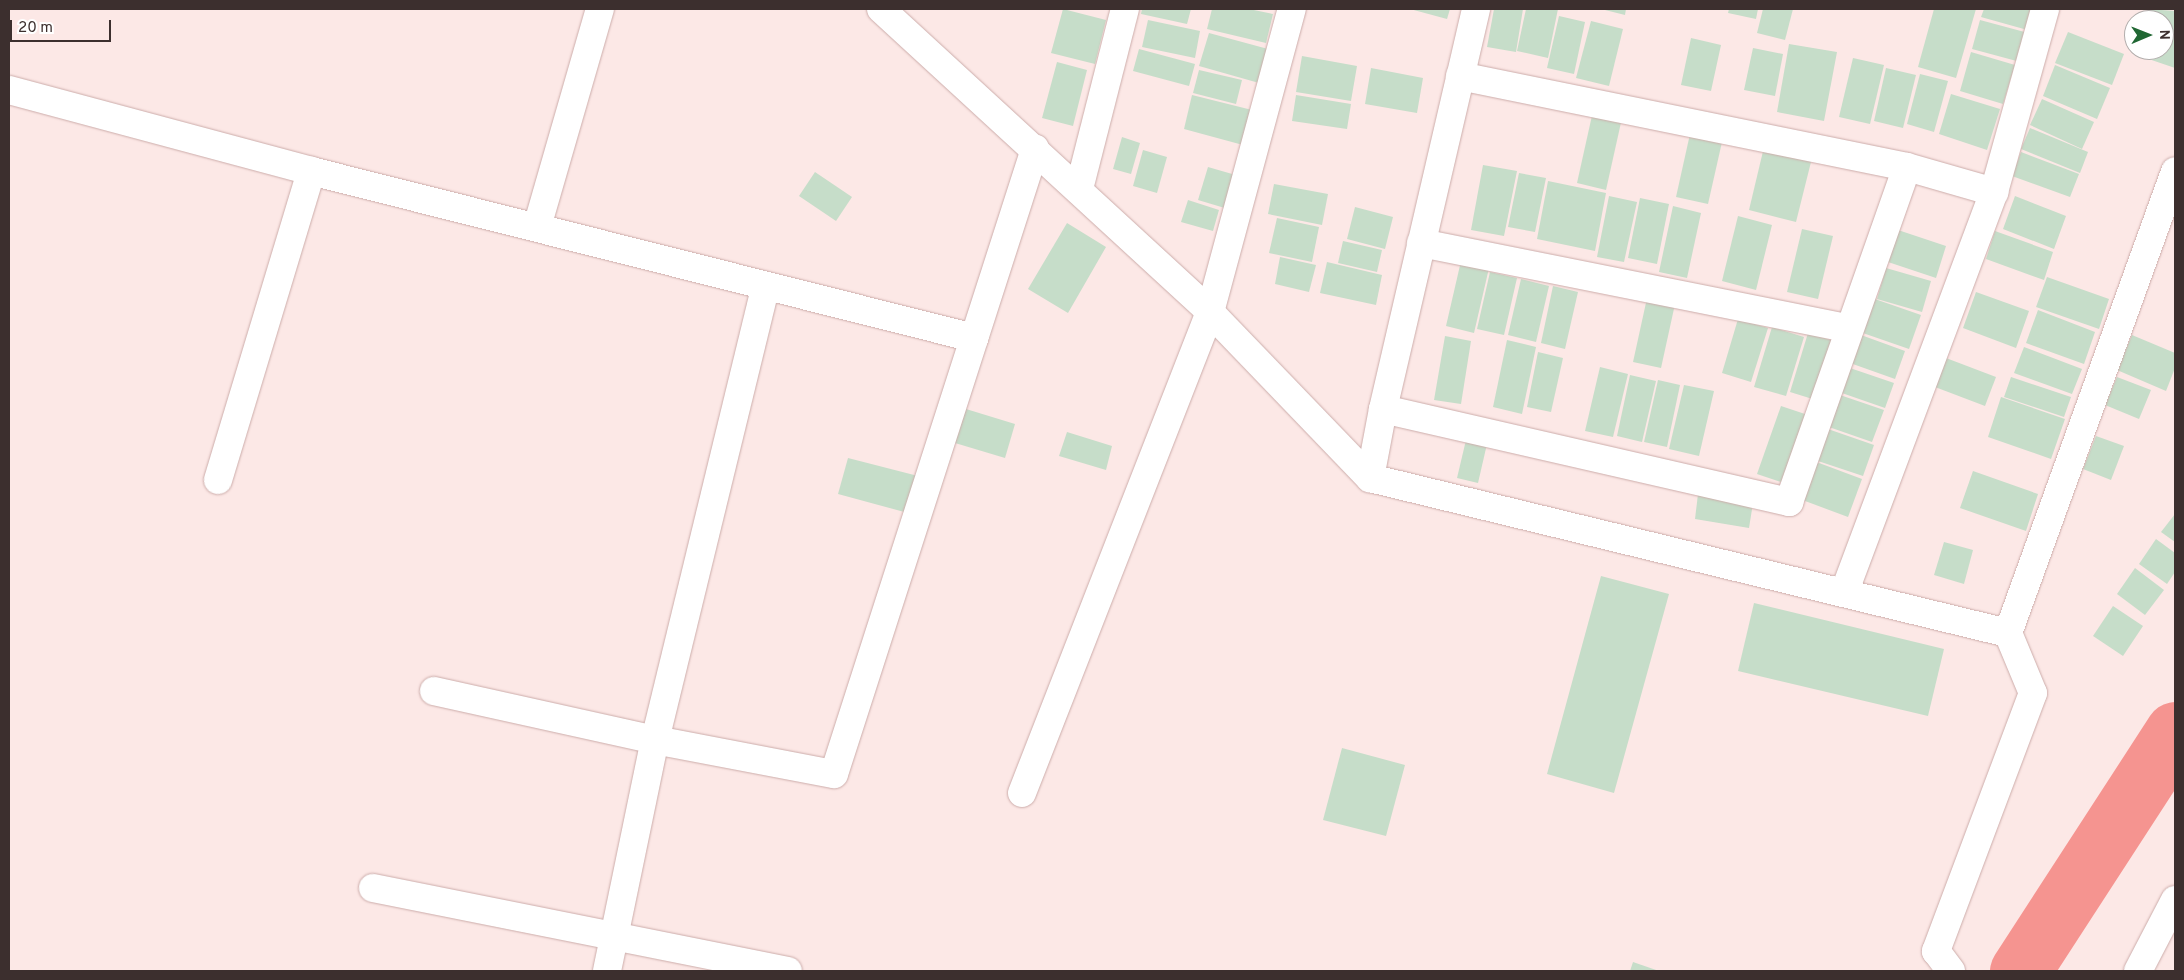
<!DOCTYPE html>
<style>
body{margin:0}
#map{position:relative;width:2184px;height:980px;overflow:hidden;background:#fce8e6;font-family:Overpass,sans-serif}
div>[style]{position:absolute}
.river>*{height:61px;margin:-30.5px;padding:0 30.5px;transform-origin:30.5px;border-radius:30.5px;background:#f59490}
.building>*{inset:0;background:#c6ddc9}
.roads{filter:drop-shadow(0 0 1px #ccacaa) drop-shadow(0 0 1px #ccacaa)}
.minor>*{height:28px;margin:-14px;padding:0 14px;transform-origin:14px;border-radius:14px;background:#fff}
.secondary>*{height:28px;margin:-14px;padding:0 14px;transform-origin:14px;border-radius:14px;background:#fff}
span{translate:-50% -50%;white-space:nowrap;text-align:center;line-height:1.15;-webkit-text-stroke:4px #fff;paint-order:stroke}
.frame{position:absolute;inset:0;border:10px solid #3c2f2e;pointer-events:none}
.north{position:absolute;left:2124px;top:10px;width:50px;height:50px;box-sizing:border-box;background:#fff;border:1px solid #b1acab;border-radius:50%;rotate:89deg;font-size:14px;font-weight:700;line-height:20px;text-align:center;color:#3c2f2e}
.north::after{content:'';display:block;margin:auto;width:18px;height:22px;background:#206733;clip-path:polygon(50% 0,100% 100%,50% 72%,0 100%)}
.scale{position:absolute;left:10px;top:20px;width:101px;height:22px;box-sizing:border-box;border:2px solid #3c2f2e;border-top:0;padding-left:6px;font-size:15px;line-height:18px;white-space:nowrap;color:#3c2f2e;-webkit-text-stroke:4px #fff;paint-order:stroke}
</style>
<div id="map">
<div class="river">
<i style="left:2020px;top:971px;width:285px;rotate:-57deg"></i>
</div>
<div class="building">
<i style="clip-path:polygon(1063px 9px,1106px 20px,1095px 64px,1051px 53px)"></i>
<i style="clip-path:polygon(1142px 9px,1191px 9px,1187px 24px,1141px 14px)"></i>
<i style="clip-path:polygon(1212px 9px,1249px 9px,1273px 14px,1266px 43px,1207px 29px)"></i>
<i style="clip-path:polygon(1410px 9px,1450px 9px,1447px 19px)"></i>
<i style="clip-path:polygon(1494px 9px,1523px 9px,1516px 52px,1487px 47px)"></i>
<i style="clip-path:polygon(1526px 9px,1558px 9px,1548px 58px,1517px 51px)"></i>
<i style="clip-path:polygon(1601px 9px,1626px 9px,1625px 15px)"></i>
<i style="clip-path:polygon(1729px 9px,1758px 9px,1756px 19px,1728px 13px)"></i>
<i style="clip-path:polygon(1763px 9px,1793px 9px,1785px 40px,1757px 33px)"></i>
<i style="clip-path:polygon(1934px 9px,1976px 9px,1956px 78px,1918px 67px)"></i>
<i style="clip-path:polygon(1984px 9px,2037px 9px,2031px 31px,1981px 17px)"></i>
<i style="clip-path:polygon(2148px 9px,2175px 11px,2175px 33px,2164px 29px,2164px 20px,2144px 20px)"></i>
<i style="clip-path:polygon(1559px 16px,1585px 22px,1574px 74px,1547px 68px)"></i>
<i style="clip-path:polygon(1148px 20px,1200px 31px,1195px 58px,1142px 47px)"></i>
<i style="clip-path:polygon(1980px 20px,2032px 34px,2024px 63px,1972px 49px)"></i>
<i style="clip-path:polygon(1591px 21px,1623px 29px,1609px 86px,1576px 78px)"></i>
<i style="clip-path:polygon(2068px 32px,2124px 54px,2112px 85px,2055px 63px)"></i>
<i style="clip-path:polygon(1209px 33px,1268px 49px,1259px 83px,1199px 66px)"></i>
<i style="clip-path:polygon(2164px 33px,2175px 37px,2175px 68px,2134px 54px,2135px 50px,2164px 50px)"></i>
<i style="clip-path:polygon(1691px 38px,1721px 45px,1711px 91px,1681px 85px)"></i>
<i style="clip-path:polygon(1789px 44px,1837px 52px,1824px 121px,1777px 112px)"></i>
<i style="clip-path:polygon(1753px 48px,1783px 54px,1775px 96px,1744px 90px)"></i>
<i style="clip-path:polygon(1139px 49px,1195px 64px,1189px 86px,1133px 71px)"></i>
<i style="clip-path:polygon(1971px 52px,2015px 65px,2003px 104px,1960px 91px)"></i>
<i style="clip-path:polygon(1302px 56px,1357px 66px,1351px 101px,1296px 92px)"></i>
<i style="clip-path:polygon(1853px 58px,1884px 65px,1870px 124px,1839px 117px)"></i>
<i style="clip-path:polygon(1057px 62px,1087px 70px,1073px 126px,1042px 118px)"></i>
<i style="clip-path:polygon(2055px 65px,2110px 88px,2097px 119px,2043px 96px)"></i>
<i style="clip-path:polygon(1371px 68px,1423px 78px,1417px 113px,1365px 104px)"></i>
<i style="clip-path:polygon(1886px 68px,1916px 75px,1903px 128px,1874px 121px)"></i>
<i style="clip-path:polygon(1199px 70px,1242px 80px,1236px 104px,1193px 93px)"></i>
<i style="clip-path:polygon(1920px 74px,1948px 81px,1934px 132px,1907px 124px)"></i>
<i style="clip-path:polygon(1951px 94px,2000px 109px,1987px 150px,1939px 134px)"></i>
<i style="clip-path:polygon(1192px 95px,1252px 110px,1243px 145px,1184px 129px)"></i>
<i style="clip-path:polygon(1296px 95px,1351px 104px,1347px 129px,1292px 121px)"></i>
<i style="clip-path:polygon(2042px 99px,2094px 122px,2082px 149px,2030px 125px)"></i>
<i style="clip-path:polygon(1593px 111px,1622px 118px,1606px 190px,1577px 183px)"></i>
<i style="clip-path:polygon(2030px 128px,2088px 152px,2080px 173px,2021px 149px)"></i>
<i style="clip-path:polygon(1690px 134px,1722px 142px,1708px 204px,1676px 197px)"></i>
<i style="clip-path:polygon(1122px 137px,1140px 143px,1131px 174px,1113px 169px)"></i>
<i style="clip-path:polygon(1764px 147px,1812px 158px,1796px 222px,1749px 210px)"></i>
<i style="clip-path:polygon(1143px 150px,1167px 157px,1157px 193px,1133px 186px)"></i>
<i style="clip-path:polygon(2021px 152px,2079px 174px,2070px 197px,2012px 176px)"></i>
<i style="clip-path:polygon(1483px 165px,1517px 171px,1504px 236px,1471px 230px)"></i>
<i style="clip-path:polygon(1208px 167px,1239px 176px,1228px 209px,1198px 200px)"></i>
<i style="clip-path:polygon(815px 172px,852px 197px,836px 221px,799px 196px)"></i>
<i style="clip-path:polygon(1519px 173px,1546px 178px,1535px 232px,1508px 227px)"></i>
<i style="clip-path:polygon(1548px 181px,1606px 193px,1595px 251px,1537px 239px)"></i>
<i style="clip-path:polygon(1274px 184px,1328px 194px,1322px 225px,1268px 214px)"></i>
<i style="clip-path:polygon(1609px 196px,1637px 202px,1624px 262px,1597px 257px)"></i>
<i style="clip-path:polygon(2015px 196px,2066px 216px,2054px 249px,2003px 229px)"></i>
<i style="clip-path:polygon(1640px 198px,1669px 204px,1657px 264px,1628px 258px)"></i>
<i style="clip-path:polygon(1188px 200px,1219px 210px,1213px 231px,1181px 222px)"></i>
<i style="clip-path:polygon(1673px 206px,1701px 213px,1687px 278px,1659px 272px)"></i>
<i style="clip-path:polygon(1355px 207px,1393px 217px,1385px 249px,1347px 239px)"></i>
<i style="clip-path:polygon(1738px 216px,1772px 225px,1756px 290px,1722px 281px)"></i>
<i style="clip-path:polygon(1277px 218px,1319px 227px,1312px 262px,1269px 253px)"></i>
<i style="clip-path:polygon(1067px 223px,1106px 247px,1068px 313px,1028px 289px)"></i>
<i style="clip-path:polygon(1802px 229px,1833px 236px,1818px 299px,1787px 292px)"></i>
<i style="clip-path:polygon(1898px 230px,1946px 246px,1936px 278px,1888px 262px)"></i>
<i style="clip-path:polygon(1995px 231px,2053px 252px,2044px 280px,1986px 259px)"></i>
<i style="clip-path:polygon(1343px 241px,1382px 250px,1377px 272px,1338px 263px)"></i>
<i style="clip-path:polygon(1280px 257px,1316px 265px,1309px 292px,1275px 284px)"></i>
<i style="clip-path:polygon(1461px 261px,1489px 268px,1474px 333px,1446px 326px)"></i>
<i style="clip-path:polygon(1327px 262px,1382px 275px,1376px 305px,1320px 293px)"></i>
<i style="clip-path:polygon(1886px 268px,1931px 281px,1922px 312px,1877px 299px)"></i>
<i style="clip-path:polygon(1490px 272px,1517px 278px,1504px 335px,1477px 329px)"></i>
<i style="clip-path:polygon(2047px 277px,2109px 299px,2099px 329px,2036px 307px)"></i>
<i style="clip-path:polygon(1521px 279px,1549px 286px,1536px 342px,1508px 335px)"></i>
<i style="clip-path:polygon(1553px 286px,1578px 292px,1565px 349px,1541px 343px)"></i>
<i style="clip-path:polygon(1976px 292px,2029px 311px,2016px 348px,1963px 328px)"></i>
<i style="clip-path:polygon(1647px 298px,1675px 304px,1661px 368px,1633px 362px)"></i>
<i style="clip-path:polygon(1872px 298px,1921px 315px,1909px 349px,1860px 332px)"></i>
<i style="clip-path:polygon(2038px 310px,2095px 332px,2084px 364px,2026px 343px)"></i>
<i style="clip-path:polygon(1738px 319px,1768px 328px,1751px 382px,1722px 373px)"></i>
<i style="clip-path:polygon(1772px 327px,1804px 337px,1786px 396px,1754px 387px)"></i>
<i style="clip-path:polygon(1808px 333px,1837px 342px,1819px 401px,1790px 392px)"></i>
<i style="clip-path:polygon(1861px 335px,1905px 351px,1895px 379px,1850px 363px)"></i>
<i style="clip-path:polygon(2132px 335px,2175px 353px,2175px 368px,2166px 391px,2117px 370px)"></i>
<i style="clip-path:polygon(1445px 336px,1471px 341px,1461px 404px,1434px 400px)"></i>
<i style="clip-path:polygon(1507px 340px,1536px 347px,1522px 414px,1493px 407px)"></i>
<i style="clip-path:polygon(2024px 347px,2082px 369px,2072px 394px,2014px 373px)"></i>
<i style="clip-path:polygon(1538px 352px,1563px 358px,1551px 412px,1527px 407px)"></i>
<i style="clip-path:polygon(1946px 358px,1996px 377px,1985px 406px,1935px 387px)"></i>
<i style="clip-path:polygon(1600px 367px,1628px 374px,1613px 437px,1585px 431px)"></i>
<i style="clip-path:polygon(1847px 367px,1894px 383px,1885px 408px,1839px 392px)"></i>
<i style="clip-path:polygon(1630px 375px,1656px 381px,1642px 442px,1617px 436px)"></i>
<i style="clip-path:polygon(2011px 377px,2071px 397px,2064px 417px,2004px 397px)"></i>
<i style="clip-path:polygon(2117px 377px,2151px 390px,2139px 419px,2105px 405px)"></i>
<i style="clip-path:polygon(1658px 380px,1680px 385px,1667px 447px,1644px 442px)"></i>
<i style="clip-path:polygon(1684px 385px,1714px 391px,1699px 456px,1669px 449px)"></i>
<i style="clip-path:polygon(1837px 394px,1884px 410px,1872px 442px,1826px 426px)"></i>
<i style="clip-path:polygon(2001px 397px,2065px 419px,2051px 459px,1988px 437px)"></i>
<i style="clip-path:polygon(1781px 406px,1811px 416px,1787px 484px,1757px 474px)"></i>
<i style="clip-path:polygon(966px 409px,1015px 424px,1005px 458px,955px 443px)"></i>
<i style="clip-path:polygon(1825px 428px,1874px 445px,1863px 476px,1815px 460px)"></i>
<i style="clip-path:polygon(1067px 432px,1112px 446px,1106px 470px,1059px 456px)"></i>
<i style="clip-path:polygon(2096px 436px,2124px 446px,2111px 480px,2083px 469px)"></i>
<i style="clip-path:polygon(1466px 440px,1487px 444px,1478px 483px,1457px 478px)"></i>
<i style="clip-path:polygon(848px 458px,918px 476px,908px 513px,838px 494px)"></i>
<i style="clip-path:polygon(1811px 460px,1862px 479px,1848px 517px,1797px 498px)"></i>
<i style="clip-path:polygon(1973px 471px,2038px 494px,2026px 531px,1960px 508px)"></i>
<i style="clip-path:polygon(1698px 494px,1753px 503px,1749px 528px,1695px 519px)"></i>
<i style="clip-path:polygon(2175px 514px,2175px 542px,2161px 532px)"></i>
<i style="clip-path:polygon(2156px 539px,2175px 553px,2175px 572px,2167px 584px,2139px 564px)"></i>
<i style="clip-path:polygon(1944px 542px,1973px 550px,1964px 584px,1934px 575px)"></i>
<i style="clip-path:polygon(2135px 568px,2164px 590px,2145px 615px,2117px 594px)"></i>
<i style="clip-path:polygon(1601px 576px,1669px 594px,1614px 793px,1547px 774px)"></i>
<i style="clip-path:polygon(1754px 603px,1944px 649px,1928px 716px,1738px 671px)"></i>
<i style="clip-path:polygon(2113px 606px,2143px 626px,2123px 656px,2093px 636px)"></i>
<i style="clip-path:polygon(1342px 748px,1405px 765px,1386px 836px,1323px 820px)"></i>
<i style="clip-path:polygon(1633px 962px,1659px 971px,1630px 971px)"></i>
</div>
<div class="roads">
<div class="minor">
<i style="left:1460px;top:76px;width:456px;rotate:11.5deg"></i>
<i style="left:1907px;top:167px;width:91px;rotate:16deg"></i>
<i style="left:9px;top:90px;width:313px;rotate:15deg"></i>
<i style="left:311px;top:171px;width:684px;rotate:14.14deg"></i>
<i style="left:1079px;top:189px;width:186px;rotate:-75.7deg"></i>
<i style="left:537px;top:227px;width:227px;rotate:-73.9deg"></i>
<i style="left:1421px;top:243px;width:435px;rotate:11.3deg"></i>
<i style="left:1383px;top:409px;width:417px;rotate:12.9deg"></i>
<i style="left:1789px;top:502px;width:355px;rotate:-70.6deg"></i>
<i style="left:1370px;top:478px;width:70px;rotate:-79.3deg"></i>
<i style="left:1383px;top:409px;width:411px;rotate:-76.9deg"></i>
<i style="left:218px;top:480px;width:323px;rotate:-73.2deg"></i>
<i style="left:1844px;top:593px;width:428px;rotate:-69.5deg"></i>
<i style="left:1994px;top:192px;width:190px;rotate:-74.4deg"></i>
<i style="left:2008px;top:633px;width:491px;rotate:-70.1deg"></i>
<i style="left:434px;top:691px;width:226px;rotate:12.5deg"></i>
<i style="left:655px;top:740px;width:182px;rotate:10.8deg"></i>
<i style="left:834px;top:774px;width:657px;rotate:-72.17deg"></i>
<i style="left:1022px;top:793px;width:516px;rotate:-68.65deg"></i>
<i style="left:1210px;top:312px;width:314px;rotate:-74.9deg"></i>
<i style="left:373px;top:888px;width:423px;rotate:11.3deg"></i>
<i style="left:607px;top:971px;width:236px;rotate:-78.3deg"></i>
<i style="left:655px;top:740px;width:467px;rotate:-76.3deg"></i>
<i style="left:2138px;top:971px;width:80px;rotate:-62.5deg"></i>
</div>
<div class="secondary">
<i style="left:881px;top:9px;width:447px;rotate:42.6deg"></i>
<i style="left:1210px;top:312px;width:231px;rotate:46.1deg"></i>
<i style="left:1370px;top:478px;width:657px;rotate:13.66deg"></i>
<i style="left:2008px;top:633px;width:65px;rotate:67.4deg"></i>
<i style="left:2033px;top:693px;width:276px;rotate:110.6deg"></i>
<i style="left:1936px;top:951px;width:25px;rotate:53deg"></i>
</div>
</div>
<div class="frame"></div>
<div class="north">N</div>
<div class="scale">20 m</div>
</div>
